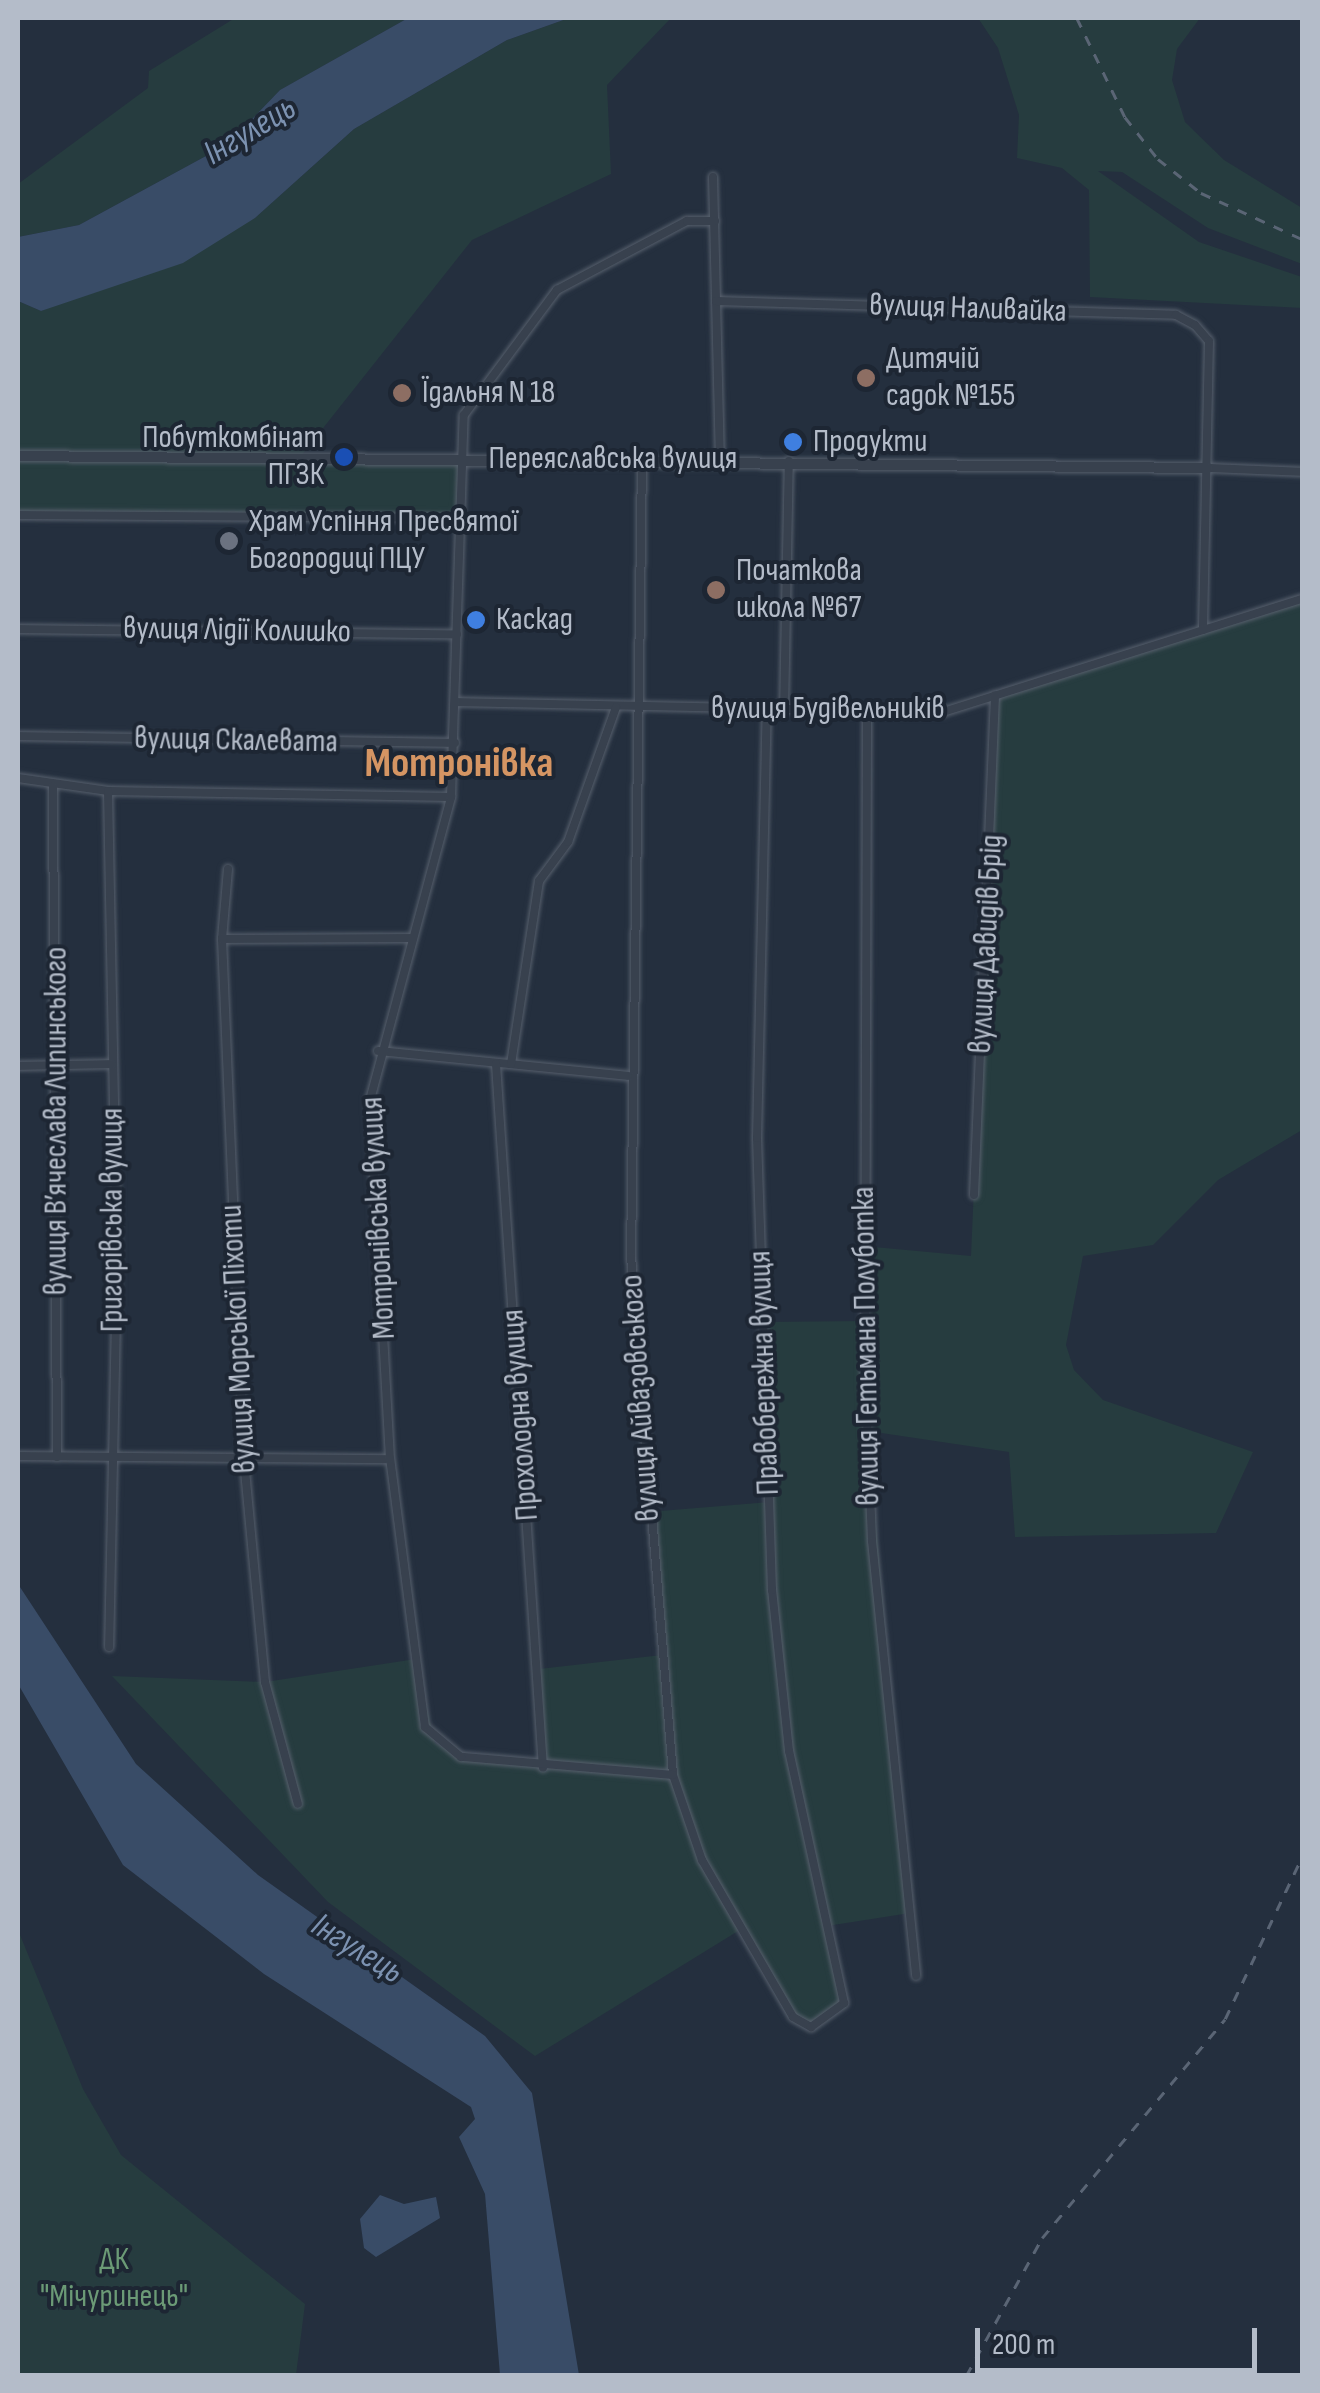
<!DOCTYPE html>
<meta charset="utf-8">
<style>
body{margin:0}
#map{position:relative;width:1320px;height:2393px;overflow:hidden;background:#242f3e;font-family:"Sofia Sans Condensed",sans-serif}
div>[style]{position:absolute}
.green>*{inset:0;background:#263c3f}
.water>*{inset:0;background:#394c67}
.roads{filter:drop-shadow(0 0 2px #565f6c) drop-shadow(0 0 2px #565f6c)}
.minor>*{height:8px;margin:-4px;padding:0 4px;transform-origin:4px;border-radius:4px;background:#38414e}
.tertiary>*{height:10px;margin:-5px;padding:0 5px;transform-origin:5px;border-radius:5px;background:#38414e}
.rail>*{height:2.5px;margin-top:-1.25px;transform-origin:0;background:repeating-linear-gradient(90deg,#5a6575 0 10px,transparent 0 20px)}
.dots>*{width:28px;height:28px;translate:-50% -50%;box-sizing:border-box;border:5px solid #1d2633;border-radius:50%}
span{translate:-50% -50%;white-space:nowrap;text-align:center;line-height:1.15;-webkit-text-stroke:8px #1d2633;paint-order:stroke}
.street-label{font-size:32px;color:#b4bcc9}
.poi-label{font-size:32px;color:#b4bcc9}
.left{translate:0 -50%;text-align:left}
.right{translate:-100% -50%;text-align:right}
.park-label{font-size:32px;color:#6b9a76}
.water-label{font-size:35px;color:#7c92b1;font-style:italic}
.district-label{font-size:42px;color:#d59563;font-weight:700}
.frame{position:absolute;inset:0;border:20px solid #b4bcc9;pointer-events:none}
.scale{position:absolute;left:975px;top:2328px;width:282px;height:45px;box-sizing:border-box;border:5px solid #b4bcc9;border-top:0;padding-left:12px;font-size:30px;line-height:35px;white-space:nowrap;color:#b4bcc9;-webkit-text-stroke:8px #1d2633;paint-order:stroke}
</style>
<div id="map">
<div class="green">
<i style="clip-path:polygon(235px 18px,408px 18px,280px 90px,228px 144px,79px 225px,18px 237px,18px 184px,148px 88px,149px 71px)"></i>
<i style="clip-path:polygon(569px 18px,671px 18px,607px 85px,611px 174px,472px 240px,301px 456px,460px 458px,458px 518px,18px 514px,18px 301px,41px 311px,255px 218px,354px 129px,507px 40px)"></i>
<i style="clip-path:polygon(978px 18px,1200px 18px,1177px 49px,1172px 80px,1185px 122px,1224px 160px,1302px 208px,1302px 264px,1208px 228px,1122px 172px,1098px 171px,1199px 242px,1302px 277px,1302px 308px,1090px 297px,1089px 190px,1062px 168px,1017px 158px,1019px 115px,998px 48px)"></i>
<i style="clip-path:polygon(1302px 599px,1302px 1130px,1218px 1180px,1153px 1245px,1083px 1256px,1066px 1345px,1074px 1370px,1103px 1400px,1253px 1452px,1216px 1533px,1015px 1537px,1009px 1452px,868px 1431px,910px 1913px,827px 1926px,844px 2003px,816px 2026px,801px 2025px,743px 1928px,535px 2056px,328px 1902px,112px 1676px,265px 1682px,416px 1659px,435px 1743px,461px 1757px,543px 1767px,539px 1669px,662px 1655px,648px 1512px,770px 1502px,764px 1322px,864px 1321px,863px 1246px,971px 1256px,995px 695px)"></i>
<i style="clip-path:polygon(18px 1930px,83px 2089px,121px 2155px,305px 2304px,296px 2375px,18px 2375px)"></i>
</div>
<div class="water">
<i style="clip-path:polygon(408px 18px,569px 18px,507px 40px,354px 129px,255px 218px,183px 263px,41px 311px,18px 301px,18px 237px,79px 225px,228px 144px,280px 90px)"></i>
<i style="clip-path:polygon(18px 1584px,136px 1764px,258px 1875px,485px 2036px,532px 2093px,579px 2375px,500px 2375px,485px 2194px,459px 2137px,475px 2119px,471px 2107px,264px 1974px,123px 1865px,18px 1684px)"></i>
<i style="clip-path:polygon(380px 2195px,404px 2204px,436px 2197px,440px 2218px,376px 2257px,364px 2248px,360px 2219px)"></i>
</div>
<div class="roads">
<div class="minor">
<i style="left:713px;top:177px;width:283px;rotate:88.6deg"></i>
<i style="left:716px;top:301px;width:460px;rotate:1.7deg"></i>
<i style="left:1176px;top:315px;width:21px;rotate:28deg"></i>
<i style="left:1195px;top:325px;width:21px;rotate:49deg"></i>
<i style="left:1209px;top:341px;width:289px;rotate:91.2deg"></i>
<i style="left:642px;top:459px;width:797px;rotate:90.79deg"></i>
<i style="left:631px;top:1256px;width:521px;rotate:85.37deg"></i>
<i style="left:673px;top:1775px;width:90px;rotate:71.2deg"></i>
<i style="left:702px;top:1860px;width:181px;rotate:59.9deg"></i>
<i style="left:793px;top:2017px;width:21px;rotate:29deg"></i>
<i style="left:811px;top:2027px;width:41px;rotate:-36deg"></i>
<i style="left:844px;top:2003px;width:258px;rotate:-102.3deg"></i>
<i style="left:789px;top:1751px;width:162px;rotate:-96deg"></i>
<i style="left:772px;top:1590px;width:452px;rotate:-91.9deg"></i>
<i style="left:757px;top:1138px;width:427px;rotate:-88.7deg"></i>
<i style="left:1208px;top:468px;width:94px;rotate:2.4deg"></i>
<i style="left:18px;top:515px;width:440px;rotate:0.4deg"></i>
<i style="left:18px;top:629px;width:439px;rotate:0.7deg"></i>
<i style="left:457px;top:702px;width:486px;rotate:1.2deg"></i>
<i style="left:943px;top:712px;width:376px;rotate:-17.5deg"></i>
<i style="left:784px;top:712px;width:251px;rotate:-88.9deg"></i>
<i style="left:867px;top:714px;width:659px;rotate:90.17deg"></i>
<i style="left:865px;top:1373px;width:168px;rotate:87.6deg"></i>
<i style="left:872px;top:1541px;width:437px;rotate:84.2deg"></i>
<i style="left:18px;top:736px;width:437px;rotate:0.9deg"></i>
<i style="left:18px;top:778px;width:91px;rotate:8.2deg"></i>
<i style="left:108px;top:791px;width:343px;rotate:1deg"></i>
<i style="left:53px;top:786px;width:671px;rotate:89.66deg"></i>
<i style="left:108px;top:791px;width:479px;rotate:88.9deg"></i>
<i style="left:117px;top:1270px;width:377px;rotate:91.2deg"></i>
<i style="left:228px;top:869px;width:70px;rotate:94.9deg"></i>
<i style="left:222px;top:939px;width:521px;rotate:87.58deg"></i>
<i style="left:244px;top:1460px;width:223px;rotate:84.6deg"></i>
<i style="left:265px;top:1682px;width:126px;rotate:74.9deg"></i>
<i style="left:222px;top:939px;width:189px;rotate:-0.3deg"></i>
<i style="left:378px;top:1051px;width:251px;rotate:5.7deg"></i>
<i style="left:496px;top:1064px;width:705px;rotate:86.18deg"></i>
<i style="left:511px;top:1064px;width:185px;rotate:-81.3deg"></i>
<i style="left:539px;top:881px;width:49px;rotate:-53.4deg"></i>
<i style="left:568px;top:842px;width:143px;rotate:-70.4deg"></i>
<i style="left:18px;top:1066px;width:94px;rotate:-1.2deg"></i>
<i style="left:974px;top:1195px;width:500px;rotate:-87.59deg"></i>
<i style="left:18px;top:1456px;width:372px;rotate:0.5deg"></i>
<i style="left:673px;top:1775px;width:213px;rotate:-175.1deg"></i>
<i style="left:461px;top:1757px;width:47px;rotate:-140.2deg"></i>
<i style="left:425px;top:1727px;width:270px;rotate:-97.4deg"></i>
<i style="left:390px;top:1459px;width:360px;rotate:-93.2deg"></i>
<i style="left:370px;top:1100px;width:314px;rotate:-75deg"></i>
<i style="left:451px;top:797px;width:382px;rotate:-88.1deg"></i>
<i style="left:464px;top:415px;width:156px;rotate:-53.4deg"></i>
<i style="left:557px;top:290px;width:147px;rotate:-28deg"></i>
<i style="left:687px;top:221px;width:28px"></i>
</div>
<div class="tertiary">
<i style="left:18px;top:456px;width:1190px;rotate:0.58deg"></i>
</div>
</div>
<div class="rail">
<i style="left:1077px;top:18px;width:110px;rotate:64.1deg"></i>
<i style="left:1125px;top:117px;width:53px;rotate:51.8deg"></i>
<i style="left:1158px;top:159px;width:55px;rotate:38.3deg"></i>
<i style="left:1201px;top:193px;width:111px;rotate:24.5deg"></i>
<i style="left:966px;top:2376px;width:158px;rotate:-61.2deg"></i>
<i style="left:1042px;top:2238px;width:285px;rotate:-50.1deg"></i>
<i style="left:1225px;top:2019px;width:179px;rotate:-64.6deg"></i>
</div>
<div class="dots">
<i style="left:866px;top:378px;background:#8d6e63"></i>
<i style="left:402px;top:393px;background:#8d6e63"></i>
<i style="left:793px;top:442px;background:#3f7fe0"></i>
<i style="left:344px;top:457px;background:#1a4fb4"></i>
<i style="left:229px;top:541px;background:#6b7280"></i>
<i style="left:716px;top:590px;background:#8d6e63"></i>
<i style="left:476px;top:620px;background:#3f7fe0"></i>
</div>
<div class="street-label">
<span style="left:968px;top:309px;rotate:2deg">вулиця Наливайка</span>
<span style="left:613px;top:459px">Переяславська вулиця</span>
<span style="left:237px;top:631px;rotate:1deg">вулиця Лідії Колишко</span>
<span style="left:828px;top:709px">вулиця Будівельників</span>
<span style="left:236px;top:741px;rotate:1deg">вулиця Скалевата</span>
<span style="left:987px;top:944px;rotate:-87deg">вулиця Давидів Брід</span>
<span style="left:57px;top:1121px;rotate:-90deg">вулиця В’ячеслава Липинського</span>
<span style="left:379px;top:1218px;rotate:-93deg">Мотронівська вулиця</span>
<span style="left:113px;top:1220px;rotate:-90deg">Григорівська вулиця</span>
<span style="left:239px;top:1339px;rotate:-93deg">вулиця Морської Піхоти</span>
<span style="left:867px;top:1346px;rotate:-91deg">вулиця Гетьмана Полуботка</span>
<span style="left:765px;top:1373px;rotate:-92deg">Правобережна вулиця</span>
<span style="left:641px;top:1398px;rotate:-94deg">вулиця Айвазовського</span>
<span style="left:521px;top:1415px;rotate:-94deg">Прохолодна вулиця</span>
</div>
<div class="poi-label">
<span class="left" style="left:886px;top:378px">Дитячій<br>садок №155</span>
<span class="left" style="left:422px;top:393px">Їдальня N 18</span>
<span class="right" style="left:324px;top:457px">Побуткомбінат<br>ПГЗК</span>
<span class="left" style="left:813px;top:442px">Продукти</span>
<span class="left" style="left:249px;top:541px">Храм Успіння Пресвятої<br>Богородиці ПЦУ</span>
<span class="left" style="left:736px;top:590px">Початкова<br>школа №67</span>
<span class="left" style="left:496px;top:620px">Каскад</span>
</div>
<div class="park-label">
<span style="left:114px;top:2279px">ДК<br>"Мічуринець"</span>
</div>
<div class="water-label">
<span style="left:250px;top:131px;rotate:-31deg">Інгулець</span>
<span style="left:357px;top:1949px;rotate:32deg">Інгулець</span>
</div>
<div class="district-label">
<span style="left:459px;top:764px">Мотронівка</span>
</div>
<div class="frame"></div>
<div class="scale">200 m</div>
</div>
